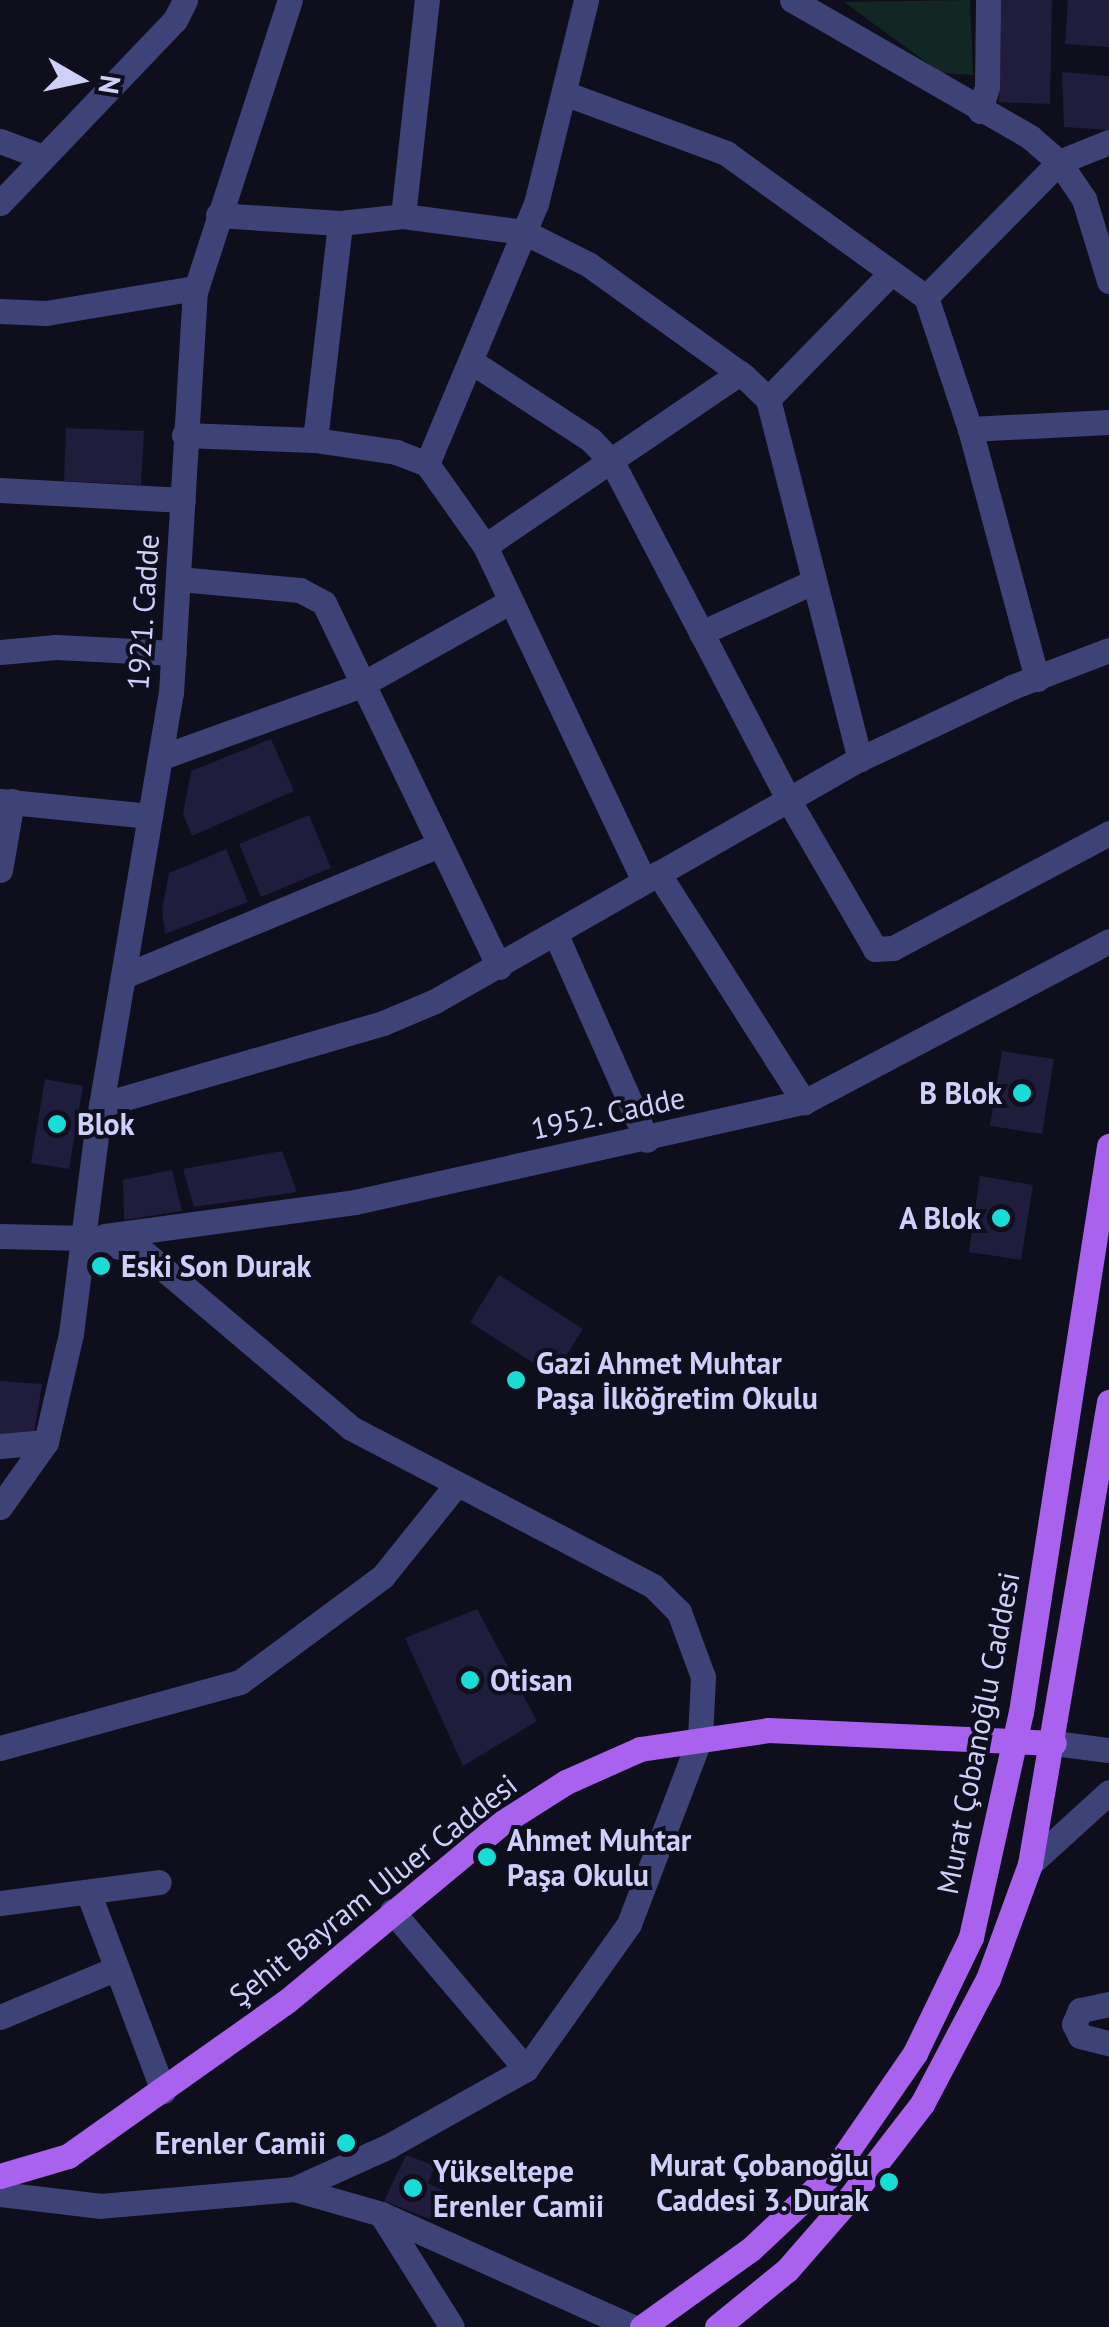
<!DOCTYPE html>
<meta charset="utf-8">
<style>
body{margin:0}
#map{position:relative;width:1109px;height:2327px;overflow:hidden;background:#0f0e1d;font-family:"PT Sans",sans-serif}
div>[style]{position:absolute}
.green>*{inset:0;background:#122623}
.building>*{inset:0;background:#1f1c3c}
.minor>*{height:25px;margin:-12.5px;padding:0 12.5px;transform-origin:12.5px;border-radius:12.5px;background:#3e4377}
.major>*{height:25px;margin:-12.5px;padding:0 12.5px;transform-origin:12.5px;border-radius:12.5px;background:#a862ed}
.dots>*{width:28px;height:28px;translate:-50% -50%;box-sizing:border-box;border:5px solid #0f0e1d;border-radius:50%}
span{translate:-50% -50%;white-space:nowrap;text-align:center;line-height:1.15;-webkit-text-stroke:8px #0f0e1d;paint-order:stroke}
.street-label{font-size:30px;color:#cfd0fa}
.poi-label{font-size:30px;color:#cfd0fa;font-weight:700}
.right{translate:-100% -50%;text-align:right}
.left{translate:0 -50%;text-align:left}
.north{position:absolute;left:30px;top:30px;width:100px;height:100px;-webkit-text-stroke:8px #0f0e1d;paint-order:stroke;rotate:99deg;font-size:28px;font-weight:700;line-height:40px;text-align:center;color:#cfd0fa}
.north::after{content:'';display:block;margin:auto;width:35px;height:45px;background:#cfd0fa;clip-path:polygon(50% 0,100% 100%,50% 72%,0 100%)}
</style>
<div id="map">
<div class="green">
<i style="clip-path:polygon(970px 0,973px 75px,941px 73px,844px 2px)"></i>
</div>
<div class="building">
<i style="clip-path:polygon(1000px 0,1052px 0,1050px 104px,999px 102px)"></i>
<i style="clip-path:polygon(1068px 0,1109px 0,1109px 47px,1065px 44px)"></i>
<i style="clip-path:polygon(1062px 72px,1109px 76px,1109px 130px,1064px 127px)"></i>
<i style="clip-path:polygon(66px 428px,144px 431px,141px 485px,64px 481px)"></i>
<i style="clip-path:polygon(271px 739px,294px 791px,192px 836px,183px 814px,191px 771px)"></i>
<i style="clip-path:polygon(309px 815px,331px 868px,261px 897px,239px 844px)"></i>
<i style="clip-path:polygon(226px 849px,248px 902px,165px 934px,162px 909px,169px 873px)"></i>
<i style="clip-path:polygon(1002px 1051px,1054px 1059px,1042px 1134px,990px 1126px)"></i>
<i style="clip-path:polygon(45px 1079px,83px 1086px,69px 1169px,31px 1163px)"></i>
<i style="clip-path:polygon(282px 1151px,297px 1192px,194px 1207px,183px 1169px)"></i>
<i style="clip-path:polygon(172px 1170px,182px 1211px,124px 1220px,123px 1180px)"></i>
<i style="clip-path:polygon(980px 1176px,1033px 1185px,1021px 1260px,969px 1252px)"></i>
<i style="clip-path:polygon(499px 1275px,583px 1329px,553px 1376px,470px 1322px)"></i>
<i style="clip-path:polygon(0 1381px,42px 1384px,34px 1434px,0 1435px)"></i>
<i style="clip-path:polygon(477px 1609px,537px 1721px,463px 1766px,405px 1638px)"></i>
<i style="clip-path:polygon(406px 2155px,435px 2166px,428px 2183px,444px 2191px,432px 2220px,384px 2201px)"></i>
</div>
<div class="minor">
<i style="left:792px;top:0;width:275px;rotate:29.9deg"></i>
<i style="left:1030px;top:137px;width:38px;rotate:41deg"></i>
<i style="left:1059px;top:162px;width:45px;rotate:56deg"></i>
<i style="left:1084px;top:199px;width:86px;rotate:73deg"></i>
<i style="left:564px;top:93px;width:173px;rotate:20.3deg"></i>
<i style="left:726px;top:153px;width:246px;rotate:35.8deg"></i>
<i style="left:926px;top:297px;width:139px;rotate:71.6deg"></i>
<i style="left:970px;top:429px;width:259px;rotate:75deg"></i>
<i style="left:980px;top:111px;width:26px;rotate:-74deg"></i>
<i style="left:987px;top:86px;width:86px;rotate:-89.3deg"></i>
<i style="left:0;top:141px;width:46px;rotate:20.4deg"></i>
<i style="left:0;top:203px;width:253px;rotate:-46.3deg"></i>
<i style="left:175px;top:20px;width:22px;rotate:-63deg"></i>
<i style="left:218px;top:215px;width:122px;rotate:3.8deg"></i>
<i style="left:340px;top:223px;width:63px;rotate:-6.3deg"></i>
<i style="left:403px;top:216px;width:122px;rotate:7.5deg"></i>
<i style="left:524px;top:232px;width:72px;rotate:26.6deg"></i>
<i style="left:588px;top:264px;width:192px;rotate:35.7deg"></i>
<i style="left:744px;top:376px;width:33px;rotate:44deg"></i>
<i style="left:768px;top:399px;width:372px;rotate:75.7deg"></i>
<i style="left:403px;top:216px;width:217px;rotate:-83.7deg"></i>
<i style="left:926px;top:297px;width:190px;rotate:-45.4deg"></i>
<i style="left:1059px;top:162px;width:54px;rotate:-21.8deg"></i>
<i style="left:0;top:311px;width:46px;rotate:2.5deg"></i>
<i style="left:46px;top:313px;width:152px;rotate:-9.5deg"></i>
<i style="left:472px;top:362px;width:142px;rotate:33.2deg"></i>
<i style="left:591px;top:440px;width:30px;rotate:46deg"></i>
<i style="left:612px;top:462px;width:382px;rotate:62.4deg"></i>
<i style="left:789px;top:801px;width:171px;rotate:59.8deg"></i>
<i style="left:875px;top:949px;width:18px;rotate:-3deg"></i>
<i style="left:893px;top:948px;width:245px;rotate:-28deg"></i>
<i style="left:768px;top:399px;width:176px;rotate:-45.7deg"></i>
<i style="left:970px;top:429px;width:139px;rotate:-2.9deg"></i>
<i style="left:184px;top:435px;width:131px;rotate:2.2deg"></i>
<i style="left:315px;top:440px;width:82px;rotate:8.4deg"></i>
<i style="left:396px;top:452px;width:33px;rotate:21deg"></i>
<i style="left:427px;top:464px;width:100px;rotate:54.7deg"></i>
<i style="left:485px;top:546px;width:371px;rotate:64.6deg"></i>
<i style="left:315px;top:440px;width:218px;rotate:-83.4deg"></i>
<i style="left:427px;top:464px;width:282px;rotate:-67.3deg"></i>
<i style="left:536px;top:204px;width:210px;rotate:-76.2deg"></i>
<i style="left:0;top:490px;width:183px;rotate:3.1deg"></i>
<i style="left:485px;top:546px;width:308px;rotate:-34.2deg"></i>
<i style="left:179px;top:579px;width:121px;rotate:5.2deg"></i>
<i style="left:300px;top:590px;width:27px;rotate:28deg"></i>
<i style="left:324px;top:603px;width:404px;rotate:64.3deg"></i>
<i style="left:701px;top:633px;width:123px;rotate:-24.5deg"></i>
<i style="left:0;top:652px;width:56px;rotate:-5.1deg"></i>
<i style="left:56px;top:647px;width:118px;rotate:2.9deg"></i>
<i style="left:162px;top:757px;width:209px;rotate:-19.8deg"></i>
<i style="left:359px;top:686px;width:174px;rotate:-29.2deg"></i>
<i style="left:0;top:801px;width:151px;rotate:5.7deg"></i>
<i style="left:0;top:870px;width:70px;rotate:-80.1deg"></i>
<i style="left:658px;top:873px;width:272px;rotate:57.5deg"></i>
<i style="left:556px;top:935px;width:224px;rotate:66.1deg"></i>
<i style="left:124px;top:976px;width:340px;rotate:-22.6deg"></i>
<i style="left:101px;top:1105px;width:294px;rotate:-16.2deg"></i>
<i style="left:383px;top:1023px;width:56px;rotate:-22.9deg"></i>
<i style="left:435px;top:1001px;width:489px;rotate:-29.7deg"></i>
<i style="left:860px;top:759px;width:168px;rotate:-25.3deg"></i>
<i style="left:1012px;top:687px;width:104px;rotate:-20.9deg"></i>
<i style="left:0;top:1236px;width:85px;rotate:1.3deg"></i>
<i style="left:85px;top:1238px;width:63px;rotate:14.7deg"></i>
<i style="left:146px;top:1254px;width:269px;rotate:40.3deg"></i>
<i style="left:351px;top:1428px;width:341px;rotate:27.6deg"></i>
<i style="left:653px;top:1586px;width:37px;rotate:45deg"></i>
<i style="left:679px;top:1612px;width:69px;rotate:69.7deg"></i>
<i style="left:703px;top:1677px;width:61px;rotate:92.8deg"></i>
<i style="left:700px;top:1738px;width:199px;rotate:110.9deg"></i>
<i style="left:629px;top:1924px;width:178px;rotate:125.4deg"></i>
<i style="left:526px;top:2069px;width:157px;rotate:150.7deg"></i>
<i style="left:389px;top:2146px;width:104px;rotate:155.6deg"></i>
<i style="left:294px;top:2189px;width:194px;rotate:175deg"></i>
<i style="left:101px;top:2206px;width:102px;rotate:-173.2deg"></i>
<i style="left:105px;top:1236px;width:252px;rotate:-7.7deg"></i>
<i style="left:355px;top:1202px;width:460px;rotate:-12.6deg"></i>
<i style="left:804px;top:1102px;width:345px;rotate:-27.8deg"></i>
<i style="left:0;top:1446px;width:46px;rotate:-5deg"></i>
<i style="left:0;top:1507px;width:80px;rotate:-54.7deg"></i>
<i style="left:46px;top:1442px;width:111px;rotate:-77deg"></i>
<i style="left:71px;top:1334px;width:201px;rotate:-82.8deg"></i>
<i style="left:96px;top:1135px;width:448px;rotate:-80.4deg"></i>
<i style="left:171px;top:693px;width:402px;rotate:-86.6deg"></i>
<i style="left:195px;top:292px;width:307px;rotate:-72deg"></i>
<i style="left:1054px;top:1743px;width:55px;rotate:7.3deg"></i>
<i style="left:0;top:1748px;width:249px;rotate:-15.4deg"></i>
<i style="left:240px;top:1682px;width:178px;rotate:-36.5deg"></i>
<i style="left:383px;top:1576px;width:118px;rotate:-51.2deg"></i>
<i style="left:1030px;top:1864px;width:107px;rotate:-42.3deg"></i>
<i style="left:88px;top:1892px;width:213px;rotate:69.3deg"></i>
<i style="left:0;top:1903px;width:160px;rotate:-7.5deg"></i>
<i style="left:392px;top:1911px;width:207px;rotate:49.7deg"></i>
<i style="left:1109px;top:2004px;width:30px;rotate:168deg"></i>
<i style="left:1080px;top:2010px;width:15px;rotate:113deg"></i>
<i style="left:1074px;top:2024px;width:13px;rotate:63deg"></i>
<i style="left:1080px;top:2036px;width:30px;rotate:14deg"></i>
<i style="left:0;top:2017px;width:125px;rotate:-22.7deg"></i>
<i style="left:294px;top:2189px;width:91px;rotate:16deg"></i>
<i style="left:381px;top:2214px;width:276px;rotate:24.2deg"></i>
<i style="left:381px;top:2214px;width:133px;rotate:57.9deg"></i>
</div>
<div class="major">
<i style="left:0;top:2176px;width:71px;rotate:-16.4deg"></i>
<i style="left:68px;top:2156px;width:268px;rotate:-35.3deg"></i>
<i style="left:287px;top:2001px;width:277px;rotate:-39.7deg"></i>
<i style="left:500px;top:1824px;width:78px;rotate:-32.5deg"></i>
<i style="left:566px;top:1782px;width:81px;rotate:-24deg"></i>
<i style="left:640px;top:1749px;width:129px;rotate:-8.4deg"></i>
<i style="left:768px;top:1730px;width:286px;rotate:2.6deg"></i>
<i style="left:642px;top:2327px;width:134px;rotate:-35.6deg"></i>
<i style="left:751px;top:2249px;width:112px;rotate:-43.2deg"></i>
<i style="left:833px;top:2172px;width:145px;rotate:-55.4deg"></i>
<i style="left:915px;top:2053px;width:129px;rotate:-64.2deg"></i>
<i style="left:971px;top:1937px;width:230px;rotate:-77.5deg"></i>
<i style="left:1021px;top:1712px;width:573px;rotate:-81.16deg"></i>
<i style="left:717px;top:2327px;width:90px;rotate:-39.2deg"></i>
<i style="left:787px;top:2270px;width:93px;rotate:-48.9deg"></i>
<i style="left:848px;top:2200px;width:121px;rotate:-52.4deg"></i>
<i style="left:922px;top:2104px;width:141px;rotate:-62.2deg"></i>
<i style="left:988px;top:1979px;width:122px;rotate:-69.9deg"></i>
<i style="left:1030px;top:1864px;width:469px;rotate:-80.3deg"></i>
</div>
<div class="dots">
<i style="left:1022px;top:1093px;background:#19dcd7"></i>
<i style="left:57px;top:1124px;background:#19dcd7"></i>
<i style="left:1001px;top:1218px;background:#19dcd7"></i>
<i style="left:101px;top:1266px;background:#19dcd7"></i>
<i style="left:516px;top:1380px;background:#19dcd7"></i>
<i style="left:470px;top:1680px;background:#19dcd7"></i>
<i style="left:487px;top:1857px;background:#19dcd7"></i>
<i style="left:346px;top:2143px;background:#19dcd7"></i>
<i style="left:889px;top:2182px;background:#19dcd7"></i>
<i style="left:413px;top:2188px;background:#19dcd7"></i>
</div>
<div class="street-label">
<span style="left:143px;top:612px;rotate:-86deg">1921. Cadde</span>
<span style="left:608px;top:1113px;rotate:-12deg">1952. Cadde</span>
<span style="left:978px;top:1733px;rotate:-79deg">Murat Çobanoğlu Caddesi</span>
<span style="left:373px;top:1890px;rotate:-38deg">Şehit Bayram Uluer Caddesi</span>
</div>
<div class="poi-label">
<span class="right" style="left:1002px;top:1093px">B Blok</span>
<span class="left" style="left:77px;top:1124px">Blok</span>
<span class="right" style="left:981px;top:1218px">A Blok</span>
<span class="left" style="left:121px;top:1266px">Eski Son Durak</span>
<span class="left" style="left:536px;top:1380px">Gazi Ahmet Muhtar<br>Paşa İlköğretim Okulu</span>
<span class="left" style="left:490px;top:1680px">Otisan</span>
<span class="left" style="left:507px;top:1857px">Ahmet Muhtar<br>Paşa Okulu</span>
<span class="right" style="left:326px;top:2143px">Erenler Camii</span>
<span class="right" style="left:869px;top:2182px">Murat Çobanoğlu<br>Caddesi 3. Durak</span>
<span class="left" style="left:433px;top:2188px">Yükseltepe<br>Erenler Camii</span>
</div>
<div class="north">N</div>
</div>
